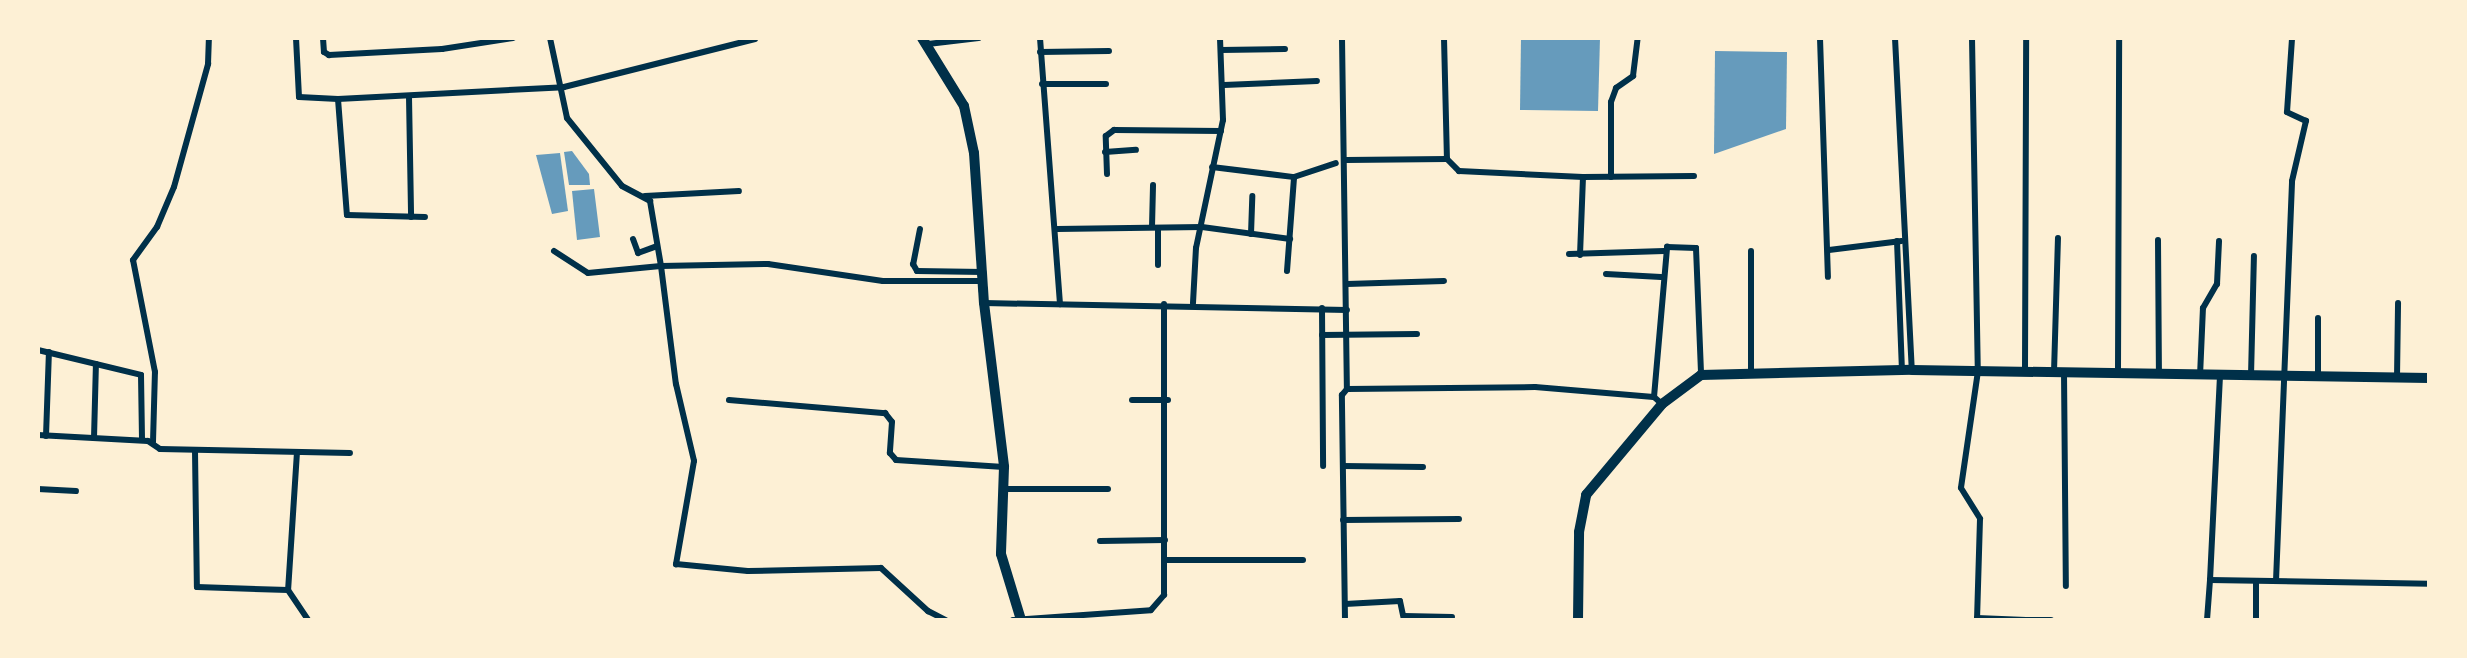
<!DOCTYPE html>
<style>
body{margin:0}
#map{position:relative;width:2467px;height:658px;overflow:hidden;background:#fdf0d5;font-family:"Open Sans",sans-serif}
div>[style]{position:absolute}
.water>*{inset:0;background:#669bbc}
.minor>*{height:6px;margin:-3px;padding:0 3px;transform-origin:3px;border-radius:3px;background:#003049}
.primary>*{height:10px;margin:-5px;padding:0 5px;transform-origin:5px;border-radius:5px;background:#003049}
span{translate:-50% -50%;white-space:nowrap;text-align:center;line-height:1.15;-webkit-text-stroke:7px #fdf0d5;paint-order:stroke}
.frame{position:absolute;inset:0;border:40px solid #fdf0d5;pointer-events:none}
</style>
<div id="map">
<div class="water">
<i style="clip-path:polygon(1521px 38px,1600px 38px,1598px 111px,1520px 110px)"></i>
<i style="clip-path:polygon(1715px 51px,1787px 52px,1786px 129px,1714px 154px)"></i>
<i style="clip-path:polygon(572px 151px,589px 174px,590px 185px,569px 185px,564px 152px)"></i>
<i style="clip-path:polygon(560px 153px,568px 211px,552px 214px,536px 155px)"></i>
<i style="clip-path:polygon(594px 189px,600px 237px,577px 240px,572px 191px)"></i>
</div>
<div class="minor">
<i style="left:296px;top:38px;width:59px;rotate:87.1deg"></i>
<i style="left:299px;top:97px;width:39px;rotate:3deg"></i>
<i style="left:338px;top:99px;width:226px;rotate:-3deg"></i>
<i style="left:564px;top:87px;width:197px;rotate:-14.1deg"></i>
<i style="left:323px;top:38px;width:14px;rotate:86deg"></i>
<i style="left:324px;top:52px;width:6px;rotate:31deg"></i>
<i style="left:329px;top:55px;width:113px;rotate:-3deg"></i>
<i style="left:442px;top:49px;width:72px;rotate:-8.8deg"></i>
<i style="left:550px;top:38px;width:82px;rotate:78deg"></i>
<i style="left:567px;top:118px;width:87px;rotate:51deg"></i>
<i style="left:622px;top:186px;width:32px;rotate:28deg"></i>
<i style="left:650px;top:201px;width:66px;rotate:80.4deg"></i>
<i style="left:661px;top:266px;width:107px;rotate:-1.1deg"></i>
<i style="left:768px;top:264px;width:116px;rotate:8.4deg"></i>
<i style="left:883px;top:281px;width:100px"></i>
<i style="left:1040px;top:38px;width:267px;rotate:85.7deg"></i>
<i style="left:1342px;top:38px;width:351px;rotate:89.2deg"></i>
<i style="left:1347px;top:389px;width:188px;rotate:-0.6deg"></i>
<i style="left:1535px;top:387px;width:119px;rotate:4.8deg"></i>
<i style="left:1654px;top:397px;width:11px;rotate:41deg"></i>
<i style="left:1444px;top:38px;width:121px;rotate:88.6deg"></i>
<i style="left:1820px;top:38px;width:239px;rotate:88.1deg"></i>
<i style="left:1895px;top:38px;width:332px;rotate:87.1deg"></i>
<i style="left:1972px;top:38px;width:333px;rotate:89deg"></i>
<i style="left:1978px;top:371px;width:118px;rotate:98.3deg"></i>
<i style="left:1961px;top:488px;width:36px;rotate:58deg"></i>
<i style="left:1980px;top:519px;width:101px;rotate:91.7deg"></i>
<i style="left:928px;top:44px;width:51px;rotate:-6.7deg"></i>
<i style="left:1221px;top:50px;width:64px;rotate:-0.9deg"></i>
<i style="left:1040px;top:52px;width:69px;rotate:-0.8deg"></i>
<i style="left:1042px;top:84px;width:64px"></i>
<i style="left:1224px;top:85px;width:93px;rotate:-2.5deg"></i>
<i style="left:409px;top:97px;width:120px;rotate:89deg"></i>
<i style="left:338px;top:99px;width:116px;rotate:85.6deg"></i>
<i style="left:347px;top:215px;width:78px;rotate:1.5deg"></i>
<i style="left:1105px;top:152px;width:31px;rotate:-4deg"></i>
<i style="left:1346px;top:160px;width:101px;rotate:-0.6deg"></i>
<i style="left:1447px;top:159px;width:17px;rotate:45deg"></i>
<i style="left:1459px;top:171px;width:124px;rotate:2.8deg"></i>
<i style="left:1583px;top:177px;width:111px;rotate:-0.5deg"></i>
<i style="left:1212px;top:167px;width:83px;rotate:7deg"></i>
<i style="left:1107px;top:174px;width:38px;rotate:-92deg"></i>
<i style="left:1106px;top:136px;width:10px;rotate:-37deg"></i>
<i style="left:1114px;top:130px;width:107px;rotate:0.5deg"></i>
<i style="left:1611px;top:177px;width:75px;rotate:-90deg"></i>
<i style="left:1611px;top:102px;width:15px;rotate:-70deg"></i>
<i style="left:1616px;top:88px;width:21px;rotate:-35deg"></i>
<i style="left:1633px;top:76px;width:38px;rotate:-83deg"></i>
<i style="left:645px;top:196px;width:94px;rotate:-3deg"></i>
<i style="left:1152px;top:227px;width:42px;rotate:-88.6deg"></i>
<i style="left:920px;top:229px;width:36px;rotate:101deg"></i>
<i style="left:913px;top:264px;width:8px;rotate:60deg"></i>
<i style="left:917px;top:271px;width:66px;rotate:0.9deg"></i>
<i style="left:1057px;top:229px;width:145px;rotate:-0.8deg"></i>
<i style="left:1202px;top:227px;width:89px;rotate:7.8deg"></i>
<i style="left:1251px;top:234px;width:38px;rotate:-88deg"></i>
<i style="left:633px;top:239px;width:15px;rotate:70deg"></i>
<i style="left:638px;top:253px;width:20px;rotate:-20deg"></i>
<i style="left:2158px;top:240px;width:135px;rotate:89.6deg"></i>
<i style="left:1897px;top:241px;width:129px;rotate:87.8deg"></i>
<i style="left:1829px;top:250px;width:73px;rotate:-7.1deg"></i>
<i style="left:554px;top:251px;width:40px;rotate:32.9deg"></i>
<i style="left:588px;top:273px;width:73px;rotate:-5.5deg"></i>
<i style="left:661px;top:266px;width:119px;rotate:82.8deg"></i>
<i style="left:676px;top:384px;width:79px;rotate:76.8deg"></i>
<i style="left:694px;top:461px;width:105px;rotate:99.9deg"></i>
<i style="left:676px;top:564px;width:72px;rotate:5.6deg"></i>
<i style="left:748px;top:571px;width:133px;rotate:-1.3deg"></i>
<i style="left:881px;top:568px;width:64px;rotate:42.5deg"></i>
<i style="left:928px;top:611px;width:20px;rotate:27deg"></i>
<i style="left:1751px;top:251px;width:120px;rotate:90deg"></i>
<i style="left:1569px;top:254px;width:95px;rotate:-1.8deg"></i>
<i style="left:1580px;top:255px;width:78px;rotate:-87.8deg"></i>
<i style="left:1158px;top:265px;width:37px;rotate:-90deg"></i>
<i style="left:1287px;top:271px;width:94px;rotate:-85.7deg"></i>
<i style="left:1294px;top:177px;width:44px;rotate:-18.4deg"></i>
<i style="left:1606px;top:274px;width:55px;rotate:3.1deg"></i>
<i style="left:1347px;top:284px;width:97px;rotate:-1.8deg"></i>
<i style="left:984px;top:303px;width:363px;rotate:1.1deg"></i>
<i style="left:1193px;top:303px;width:55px;rotate:-86.9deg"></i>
<i style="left:1196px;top:248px;width:131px;rotate:-78.1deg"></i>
<i style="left:1223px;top:120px;width:82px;rotate:-92.1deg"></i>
<i style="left:1322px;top:308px;width:158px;rotate:89.6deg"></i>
<i style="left:2318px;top:318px;width:59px;rotate:90deg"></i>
<i style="left:1322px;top:335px;width:95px;rotate:-0.6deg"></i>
<i style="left:38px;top:350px;width:106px;rotate:13.6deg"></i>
<i style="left:141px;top:375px;width:65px;rotate:89.1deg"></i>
<i style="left:2025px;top:371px;width:333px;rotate:-89.8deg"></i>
<i style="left:2054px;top:372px;width:134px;rotate:-88.3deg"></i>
<i style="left:2064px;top:372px;width:214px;rotate:89.5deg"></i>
<i style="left:2118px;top:372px;width:334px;rotate:-89.8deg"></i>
<i style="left:2200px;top:376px;width:68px;rotate:-87.5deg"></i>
<i style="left:2203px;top:308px;width:28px;rotate:-60deg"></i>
<i style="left:2217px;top:284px;width:43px;rotate:-87.3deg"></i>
<i style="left:2251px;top:376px;width:120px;rotate:-88.6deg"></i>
<i style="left:2397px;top:378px;width:75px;rotate:-89.2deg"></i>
<i style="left:1654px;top:397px;width:151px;rotate:-85deg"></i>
<i style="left:1667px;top:247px;width:29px;rotate:2deg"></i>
<i style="left:1696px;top:248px;width:127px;rotate:87.7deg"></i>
<i style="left:729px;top:400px;width:157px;rotate:4.8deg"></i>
<i style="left:885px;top:413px;width:11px;rotate:52deg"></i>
<i style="left:892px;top:422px;width:31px;rotate:94deg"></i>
<i style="left:890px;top:453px;width:9px;rotate:49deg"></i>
<i style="left:896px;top:460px;width:108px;rotate:3.7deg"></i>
<i style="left:1132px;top:400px;width:36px"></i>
<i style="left:38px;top:435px;width:110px;rotate:3.1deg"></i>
<i style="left:148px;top:441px;width:14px;rotate:34deg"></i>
<i style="left:160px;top:449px;width:190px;rotate:1.2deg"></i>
<i style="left:46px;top:436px;width:84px;rotate:-88deg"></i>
<i style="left:94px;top:438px;width:74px;rotate:-88.5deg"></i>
<i style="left:153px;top:442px;width:70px;rotate:-88.4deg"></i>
<i style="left:155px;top:372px;width:114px;rotate:-101.1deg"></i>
<i style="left:133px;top:260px;width:41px;rotate:-54deg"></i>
<i style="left:157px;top:227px;width:43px;rotate:-67deg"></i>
<i style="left:174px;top:187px;width:128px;rotate:-74.5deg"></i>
<i style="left:208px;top:64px;width:26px;rotate:-88deg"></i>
<i style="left:195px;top:451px;width:136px;rotate:89.2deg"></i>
<i style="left:197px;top:587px;width:91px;rotate:1.9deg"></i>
<i style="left:297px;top:452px;width:138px;rotate:93.7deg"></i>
<i style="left:288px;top:590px;width:36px;rotate:56deg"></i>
<i style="left:1343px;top:466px;width:80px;rotate:0.7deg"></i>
<i style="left:38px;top:489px;width:38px;rotate:3deg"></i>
<i style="left:1004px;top:489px;width:104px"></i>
<i style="left:1343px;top:520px;width:116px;rotate:-0.5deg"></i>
<i style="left:1100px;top:541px;width:65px;rotate:-0.9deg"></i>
<i style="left:1164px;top:560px;width:139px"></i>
<i style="left:2210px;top:580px;width:204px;rotate:-87.2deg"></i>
<i style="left:2276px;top:581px;width:400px;rotate:-87.7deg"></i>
<i style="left:2292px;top:181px;width:62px;rotate:-76.9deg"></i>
<i style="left:2306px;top:121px;width:21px;rotate:-155deg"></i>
<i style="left:2287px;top:112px;width:74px;rotate:-86.1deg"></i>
<i style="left:1345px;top:604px;width:55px;rotate:-3.1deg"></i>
<i style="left:1400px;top:601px;width:19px;rotate:78deg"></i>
<i style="left:1151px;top:610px;width:20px;rotate:-49deg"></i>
<i style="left:1164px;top:595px;width:291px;rotate:-90deg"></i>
<i style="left:1404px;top:616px;width:48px;rotate:1.2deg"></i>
<i style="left:1977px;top:618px;width:49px;rotate:2.3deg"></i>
<i style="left:1013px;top:620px;width:138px;rotate:-4.1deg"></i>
<i style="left:1345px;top:620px;width:225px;rotate:-90.8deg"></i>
<i style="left:1342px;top:395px;width:8px;rotate:-50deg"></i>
<i style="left:2026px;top:620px;width:25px"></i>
<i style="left:2207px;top:620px;width:40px;rotate:-85.7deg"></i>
<i style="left:2210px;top:580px;width:219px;rotate:1deg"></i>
<i style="left:2256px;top:620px;width:39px;rotate:-90deg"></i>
</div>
<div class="primary">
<i style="left:922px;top:38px;width:80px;rotate:58.3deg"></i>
<i style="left:964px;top:106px;width:48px;rotate:78deg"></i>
<i style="left:974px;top:153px;width:150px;rotate:86.2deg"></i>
<i style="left:984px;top:303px;width:165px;rotate:83deg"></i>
<i style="left:1004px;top:467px;width:87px;rotate:92deg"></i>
<i style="left:1001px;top:554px;width:69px;rotate:73.1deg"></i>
<i style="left:1578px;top:620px;width:88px;rotate:-89.3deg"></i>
<i style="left:1579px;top:532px;width:38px;rotate:-79deg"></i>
<i style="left:1586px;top:495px;width:119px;rotate:-50.1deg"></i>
<i style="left:1662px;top:404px;width:49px;rotate:-36.6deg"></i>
<i style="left:1701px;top:375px;width:211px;rotate:-1.4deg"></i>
<i style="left:1912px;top:370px;width:517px;rotate:0.89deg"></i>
</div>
<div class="frame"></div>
</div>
